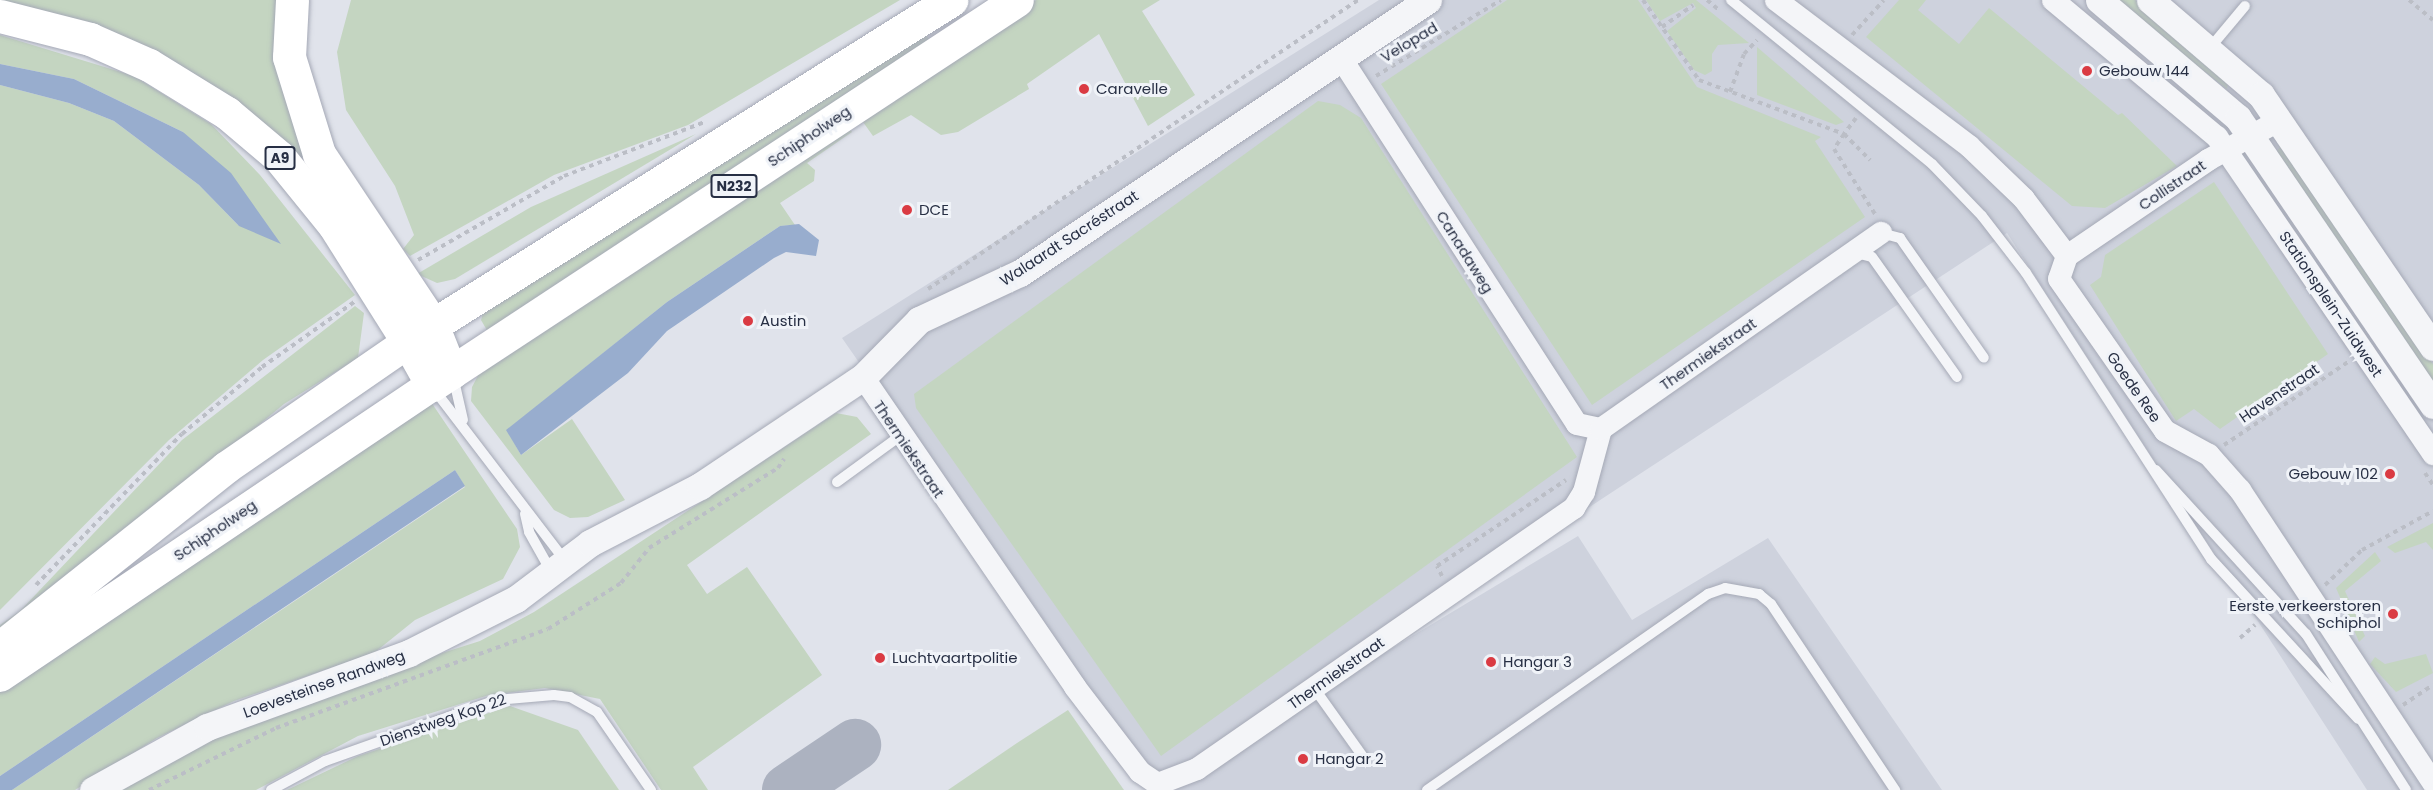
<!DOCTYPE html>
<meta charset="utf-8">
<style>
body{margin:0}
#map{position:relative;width:2433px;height:790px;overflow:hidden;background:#e0e3eb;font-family:Poppins,sans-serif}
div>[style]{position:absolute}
.built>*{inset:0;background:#ced2dd}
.green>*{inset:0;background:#c4d5c1}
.water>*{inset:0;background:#98adce}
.taxiway>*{height:52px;margin:-26px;padding:0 26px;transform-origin:26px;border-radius:26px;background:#acb2c0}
.path>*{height:4px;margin-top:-2px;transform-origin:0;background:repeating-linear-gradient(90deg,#bbbec6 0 4.5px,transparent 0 9px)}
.roads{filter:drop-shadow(0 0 2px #a5a9b6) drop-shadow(0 0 2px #a5a9b6)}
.service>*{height:10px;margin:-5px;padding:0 5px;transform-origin:5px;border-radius:5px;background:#f4f5f8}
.minor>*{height:22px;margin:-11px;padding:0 11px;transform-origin:11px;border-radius:11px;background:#f4f5f8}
.tertiary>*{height:27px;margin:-13.5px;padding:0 13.5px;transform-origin:13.5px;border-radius:13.5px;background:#f4f5f8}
.secondary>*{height:32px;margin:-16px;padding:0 16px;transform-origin:16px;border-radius:16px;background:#fff}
.primary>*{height:33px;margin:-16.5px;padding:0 16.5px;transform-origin:16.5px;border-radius:16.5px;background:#fff}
.motorway>*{height:33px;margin:-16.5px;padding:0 16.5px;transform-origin:16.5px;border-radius:16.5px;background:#fff}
.dots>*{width:16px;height:16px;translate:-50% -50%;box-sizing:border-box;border:3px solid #f0f3f8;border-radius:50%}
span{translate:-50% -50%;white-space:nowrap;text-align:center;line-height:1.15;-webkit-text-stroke:6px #f0f3f8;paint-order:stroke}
.shield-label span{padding:2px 4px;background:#f0f3f8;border:2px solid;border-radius:4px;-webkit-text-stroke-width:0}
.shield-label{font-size:14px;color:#272f44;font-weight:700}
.street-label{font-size:15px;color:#272f44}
.poi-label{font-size:15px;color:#272f44}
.left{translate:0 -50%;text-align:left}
.right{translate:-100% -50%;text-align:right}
</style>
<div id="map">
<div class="built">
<i style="clip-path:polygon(1379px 0,2433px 0,2433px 790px,2367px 790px,2007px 233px,1172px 781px,1578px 536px,1632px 620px,1768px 538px,1942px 790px,1157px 790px,842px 338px)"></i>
</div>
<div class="green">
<i style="clip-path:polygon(0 0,277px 0,275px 30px,334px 199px,263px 127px,0 8px)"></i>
<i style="clip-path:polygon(351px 0,900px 0,688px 125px,554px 175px,410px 256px,403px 249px,414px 235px,395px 186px,346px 110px,337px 52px)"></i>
<i style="clip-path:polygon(1036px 0,1160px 0,1142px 11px,1195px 95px,1148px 126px,1099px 34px,1027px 84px,1029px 89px,958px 132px,941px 135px,911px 115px,873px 136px,858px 115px)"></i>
<i style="clip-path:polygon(1507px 0,1638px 0,1697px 87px,1821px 137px,1815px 141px,1865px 217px,1592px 405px,1381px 84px)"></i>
<i style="clip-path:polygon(1646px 0,1696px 0,1749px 43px,1718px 45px,1712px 54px,1712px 71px,1705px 75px,1694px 70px,1667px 31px,1696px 8px,1693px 3px,1660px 21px)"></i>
<i style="clip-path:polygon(1899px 0,1926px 0,1918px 10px,1959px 44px,1989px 8px,2118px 115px,2122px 113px,2177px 166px,2105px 208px,2072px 206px,1866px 37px)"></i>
<i style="clip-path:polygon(2112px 0,2135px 0,2229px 77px,2227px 89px)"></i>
<i style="clip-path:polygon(924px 32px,931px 42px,488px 332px,481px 320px,484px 310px)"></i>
<i style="clip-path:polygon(0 35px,134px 76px,211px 124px,260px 175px,355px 295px,263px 360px,169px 440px,0 610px,0 85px,69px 103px,114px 121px,199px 185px,239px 226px,183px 132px,74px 79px,0 64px)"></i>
<i style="clip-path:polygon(1757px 47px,1792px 77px,1844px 122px,1836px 125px,1757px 95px)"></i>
<i style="clip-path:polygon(1318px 101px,1340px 105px,1361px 118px,1577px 457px,1161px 756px,916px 408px,914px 394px)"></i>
<i style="clip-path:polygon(847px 124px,852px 132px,807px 163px,815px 170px,814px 181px,780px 203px,795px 225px,780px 226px,667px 302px,507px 430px,521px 455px,572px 419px,625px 500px,588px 517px,570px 518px,554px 510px,471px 401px,472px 387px,484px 364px)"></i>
<i style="clip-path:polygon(696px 134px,455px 279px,437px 283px,417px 274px,531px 207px)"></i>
<i style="clip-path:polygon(2281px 146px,2288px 148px,2433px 364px,2433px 388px,2275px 153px)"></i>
<i style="clip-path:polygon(2214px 182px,2328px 354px,2220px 429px,2194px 409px,2176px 421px,2090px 285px,2101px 277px,2105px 255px)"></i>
<i style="clip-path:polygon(355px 306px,364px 313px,358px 358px,284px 404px,0 640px,0 625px,20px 611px,182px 440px)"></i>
<i style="clip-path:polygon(431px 402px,517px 529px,520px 547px,503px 579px,415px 620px,374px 653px,234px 701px,157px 738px,75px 790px,12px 790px,465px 487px,455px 470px,0 776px,0 685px)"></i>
<i style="clip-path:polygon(836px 413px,857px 417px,871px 434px,687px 565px,707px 594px,747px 567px,822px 675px,693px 767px,708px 790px,661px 790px,600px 699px,545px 688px,489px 695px,358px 736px,256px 790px,111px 790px,171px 754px,322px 691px,480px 641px,534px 612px)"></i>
<i style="clip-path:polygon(2433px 523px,2433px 550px,2426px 542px,2395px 553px,2387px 547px)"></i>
<i style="clip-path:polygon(2375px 552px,2381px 561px,2345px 591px,2365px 636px,2359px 642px,2336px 588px)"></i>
<i style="clip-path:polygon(2426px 654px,2433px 673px,2396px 692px,2370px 664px,2375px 657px,2385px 664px)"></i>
<i style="clip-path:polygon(510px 706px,578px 730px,619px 790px,287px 790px,358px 756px)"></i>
<i style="clip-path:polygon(1068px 710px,1124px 790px,948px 790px,1017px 743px)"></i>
</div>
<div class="water">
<i style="clip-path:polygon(0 64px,74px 79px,183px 132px,231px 173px,281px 244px,239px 226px,199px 185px,114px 121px,69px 103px,0 85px)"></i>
<i style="clip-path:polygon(799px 224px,819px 240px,816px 256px,786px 252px,774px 258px,667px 331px,628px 373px,521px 455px,506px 430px,667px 302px,780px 226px)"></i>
<i style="clip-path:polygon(455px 470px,465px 486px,12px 790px,0 790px,0 776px)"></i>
</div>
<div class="taxiway">
<i style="left:788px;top:790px;width:81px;rotate:-33.9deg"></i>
</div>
<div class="path">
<i style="left:1643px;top:0;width:98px;rotate:55deg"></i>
<i style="left:1699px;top:80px;width:155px;rotate:20.4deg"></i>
<i style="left:1844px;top:134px;width:18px;rotate:124deg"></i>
<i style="left:1834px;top:149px;width:77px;rotate:57.8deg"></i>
<i style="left:1707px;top:0;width:16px;rotate:40deg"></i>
<i style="left:2409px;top:0;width:31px;rotate:40deg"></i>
<i style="left:1662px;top:27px;width:38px;rotate:-35deg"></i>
<i style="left:1852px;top:35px;width:47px;rotate:-47.6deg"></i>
<i style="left:1376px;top:76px;width:146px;rotate:-31.3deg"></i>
<i style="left:1730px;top:92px;width:40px;rotate:-69.8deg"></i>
<i style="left:1744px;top:54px;width:19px;rotate:-47deg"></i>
<i style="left:1856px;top:118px;width:20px;rotate:127deg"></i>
<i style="left:1844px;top:134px;width:37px;rotate:45deg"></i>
<i style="left:418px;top:260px;width:168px;rotate:-29.9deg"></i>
<i style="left:564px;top:176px;width:151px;rotate:-21deg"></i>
<i style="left:928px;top:289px;width:518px;rotate:-33.9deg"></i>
<i style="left:2224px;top:445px;width:149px;rotate:-33.8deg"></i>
<i style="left:2425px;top:473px;width:14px;rotate:56deg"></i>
<i style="left:1442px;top:576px;width:11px;rotate:-117deg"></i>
<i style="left:1437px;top:566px;width:155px;rotate:-33.7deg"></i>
<i style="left:36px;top:585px;width:210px;rotate:-46deg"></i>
<i style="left:182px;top:434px;width:104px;rotate:-39.9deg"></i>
<i style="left:262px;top:367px;width:113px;rotate:-35.2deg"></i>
<i style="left:2325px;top:585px;width:51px;rotate:-43.4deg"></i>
<i style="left:2362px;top:550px;width:81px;rotate:-28.8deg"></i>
<i style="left:2240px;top:638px;width:20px;rotate:-41deg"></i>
<i style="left:2403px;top:705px;width:36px;rotate:-34deg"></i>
<i style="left:149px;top:790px;width:141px;rotate:-26deg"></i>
<i style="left:276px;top:728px;width:289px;rotate:-20deg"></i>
<i style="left:548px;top:629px;width:86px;rotate:-32.2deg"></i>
<i style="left:621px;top:583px;width:45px;rotate:-51.3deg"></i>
<i style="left:649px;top:548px;width:152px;rotate:-31.8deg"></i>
<i style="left:778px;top:468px;width:11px;rotate:-56deg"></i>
</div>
<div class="roads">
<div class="service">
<i style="left:1731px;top:0;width:259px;rotate:39.2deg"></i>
<i style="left:1932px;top:164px;width:72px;rotate:46.1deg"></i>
<i style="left:1982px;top:216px;width:72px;rotate:52.3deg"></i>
<i style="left:2026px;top:273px;width:341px;rotate:57.1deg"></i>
<i style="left:2211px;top:559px;width:217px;rotate:47.4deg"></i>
<i style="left:2209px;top:49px;width:56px;rotate:-50.1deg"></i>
<i style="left:1881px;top:233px;width:20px;rotate:15deg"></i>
<i style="left:1900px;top:238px;width:146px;rotate:55deg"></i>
<i style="left:1856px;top:253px;width:16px;rotate:14deg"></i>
<i style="left:1872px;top:257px;width:147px;rotate:54.7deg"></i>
<i style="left:453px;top:376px;width:45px;rotate:77.2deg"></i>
<i style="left:433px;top:388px;width:219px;rotate:52.6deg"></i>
<i style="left:2156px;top:470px;width:222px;rotate:47.6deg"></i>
<i style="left:2306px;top:634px;width:185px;rotate:57.3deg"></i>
<i style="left:837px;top:482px;width:78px;rotate:-36.1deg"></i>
<i style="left:525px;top:514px;width:18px;rotate:77deg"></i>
<i style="left:529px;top:532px;width:47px;rotate:60.7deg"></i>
<i style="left:1314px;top:688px;width:86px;rotate:54.5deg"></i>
<i style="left:271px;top:790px;width:61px;rotate:-28.2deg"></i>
<i style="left:325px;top:761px;width:182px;rotate:-19.6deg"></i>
<i style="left:496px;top:700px;width:58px;rotate:-4.9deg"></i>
<i style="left:554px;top:695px;width:16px;rotate:7deg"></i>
<i style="left:570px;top:697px;width:31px;rotate:29deg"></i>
<i style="left:597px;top:712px;width:95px;rotate:55.3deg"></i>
<i style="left:1427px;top:790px;width:343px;rotate:-34.9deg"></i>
<i style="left:1708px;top:594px;width:18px;rotate:-19deg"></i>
<i style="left:1725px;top:588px;width:35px;rotate:10deg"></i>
<i style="left:1759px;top:594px;width:16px;rotate:40deg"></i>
<i style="left:1771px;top:604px;width:224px;rotate:56.3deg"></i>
</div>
<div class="minor">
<i style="left:1776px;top:0;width:242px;rotate:37.1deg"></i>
<i style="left:1969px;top:146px;width:76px;rotate:43.9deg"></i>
<i style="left:2024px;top:199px;width:71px;rotate:53deg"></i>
<i style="left:2053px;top:0;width:214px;rotate:39.9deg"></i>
<i style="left:2217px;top:137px;width:384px;rotate:55.7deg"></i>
<i style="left:1341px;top:58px;width:435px;rotate:57.2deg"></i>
<i style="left:1577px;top:424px;width:25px;rotate:12deg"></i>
<i style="left:2067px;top:256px;width:24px;rotate:109deg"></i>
<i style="left:2059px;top:279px;width:185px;rotate:55.1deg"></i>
<i style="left:2165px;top:431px;width:50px;rotate:28.6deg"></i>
<i style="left:2209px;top:455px;width:47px;rotate:48.5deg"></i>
<i style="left:2240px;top:490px;width:351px;rotate:56.6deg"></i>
<i style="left:2067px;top:256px;width:171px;rotate:-34.2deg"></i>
<i style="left:2208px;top:160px;width:82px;rotate:-29.1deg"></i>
<i style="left:863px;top:377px;width:376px;rotate:55.6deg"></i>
<i style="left:1075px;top:687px;width:107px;rotate:52.6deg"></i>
<i style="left:1140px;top:772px;width:22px;rotate:34deg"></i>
<i style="left:1158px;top:784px;width:42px;rotate:-21deg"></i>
<i style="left:1197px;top:769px;width:459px;rotate:-34.7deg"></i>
<i style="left:1574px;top:508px;width:19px;rotate:-58deg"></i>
<i style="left:1584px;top:492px;width:65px;rotate:-74.9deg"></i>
<i style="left:1601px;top:429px;width:342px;rotate:-35deg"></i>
</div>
<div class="tertiary">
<i style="left:2099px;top:0;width:182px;rotate:40.3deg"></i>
<i style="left:2238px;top:118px;width:347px;rotate:55.8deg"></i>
<i style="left:2150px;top:0;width:146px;rotate:40.6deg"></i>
<i style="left:2261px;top:95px;width:305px;rotate:55.7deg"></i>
<i style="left:93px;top:790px;width:130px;rotate:-28.9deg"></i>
<i style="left:207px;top:727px;width:215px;rotate:-20.1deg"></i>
<i style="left:409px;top:653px;width:120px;rotate:-26.8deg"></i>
<i style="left:516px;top:599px;width:93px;rotate:-37.1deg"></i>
<i style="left:590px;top:543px;width:124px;rotate:-27.4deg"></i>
<i style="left:700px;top:486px;width:196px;rotate:-33.8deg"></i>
<i style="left:863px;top:377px;width:80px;rotate:-45.5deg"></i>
<i style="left:919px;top:320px;width:111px;rotate:-25deg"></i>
<i style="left:1020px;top:273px;width:491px;rotate:-33.8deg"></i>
</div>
<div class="secondary">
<i style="left:0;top:648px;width:289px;rotate:-38.5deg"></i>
<i style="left:226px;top:468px;width:252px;rotate:-34.6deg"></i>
<i style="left:433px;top:325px;width:52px;rotate:68.4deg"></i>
<i style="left:0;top:676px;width:521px;rotate:-33.96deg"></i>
</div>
<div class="primary">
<i style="left:433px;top:325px;width:612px;rotate:-32.1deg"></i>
<i style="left:408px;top:342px;width:49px;rotate:60.8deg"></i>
<i style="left:432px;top:385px;width:700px;rotate:-33.35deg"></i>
</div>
<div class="motorway">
<i style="left:292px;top:0;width:57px;rotate:93deg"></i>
<i style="left:289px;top:57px;width:102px;rotate:72.8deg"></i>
<i style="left:319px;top:154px;width:206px;rotate:56.3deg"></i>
<i style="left:0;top:16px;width:93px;rotate:14.3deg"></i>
<i style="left:90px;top:39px;width:64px;rotate:23.8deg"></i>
<i style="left:149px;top:65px;width:92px;rotate:31.6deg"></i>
<i style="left:227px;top:113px;width:68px;rotate:40.2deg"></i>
<i style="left:279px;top:157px;width:87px;rotate:51deg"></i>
<i style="left:334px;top:225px;width:138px;rotate:57.7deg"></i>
</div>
</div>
<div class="dots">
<i style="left:2087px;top:71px;background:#da3b43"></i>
<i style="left:1084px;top:89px;background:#da3b43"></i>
<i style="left:907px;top:210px;background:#da3b43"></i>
<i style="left:748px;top:321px;background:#da3b43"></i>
<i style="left:2390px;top:474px;background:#da3b43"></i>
<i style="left:2393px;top:614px;background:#da3b43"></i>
<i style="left:880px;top:658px;background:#da3b43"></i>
<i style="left:1491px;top:662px;background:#da3b43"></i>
<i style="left:1303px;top:759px;background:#da3b43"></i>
</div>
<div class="shield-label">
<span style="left:280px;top:158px">A9</span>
<span style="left:734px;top:186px">N232</span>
</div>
<div class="street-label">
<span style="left:1409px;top:42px;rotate:-31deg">Velopad</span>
<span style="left:809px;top:136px;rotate:-34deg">Schipholweg</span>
<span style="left:2172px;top:185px;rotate:-34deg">Collistraat</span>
<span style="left:1069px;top:238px;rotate:-33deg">Walaardt Sacréstraat</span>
<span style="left:1465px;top:252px;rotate:58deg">Canadaweg</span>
<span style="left:2331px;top:304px;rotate:56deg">Stationsplein-Zuidwest</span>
<span style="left:1708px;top:354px;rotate:-35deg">Thermiekstraat</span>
<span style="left:2134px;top:387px;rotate:55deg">Goede Ree</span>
<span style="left:2279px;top:393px;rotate:-34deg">Havenstraat</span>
<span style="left:909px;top:449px;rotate:56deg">Thermiekstraat</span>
<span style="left:215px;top:530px;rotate:-34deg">Schipholweg</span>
<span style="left:1336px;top:673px;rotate:-35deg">Thermiekstraat</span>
<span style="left:324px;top:684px;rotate:-20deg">Loevesteinse Randweg</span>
<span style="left:443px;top:720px;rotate:-19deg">Dienstweg Kop 22</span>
</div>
<div class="poi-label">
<span class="left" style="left:2099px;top:71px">Gebouw 144</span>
<span class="left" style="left:1096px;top:89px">Caravelle</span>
<span class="left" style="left:919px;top:210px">DCE</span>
<span class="left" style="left:760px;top:321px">Austin</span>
<span class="right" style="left:2378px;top:474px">Gebouw 102</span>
<span class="right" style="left:2381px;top:614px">Eerste verkeerstoren<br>Schiphol</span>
<span class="left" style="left:892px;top:658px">Luchtvaartpolitie</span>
<span class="left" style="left:1503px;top:662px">Hangar 3</span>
<span class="left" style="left:1315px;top:759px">Hangar 2</span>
</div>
</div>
